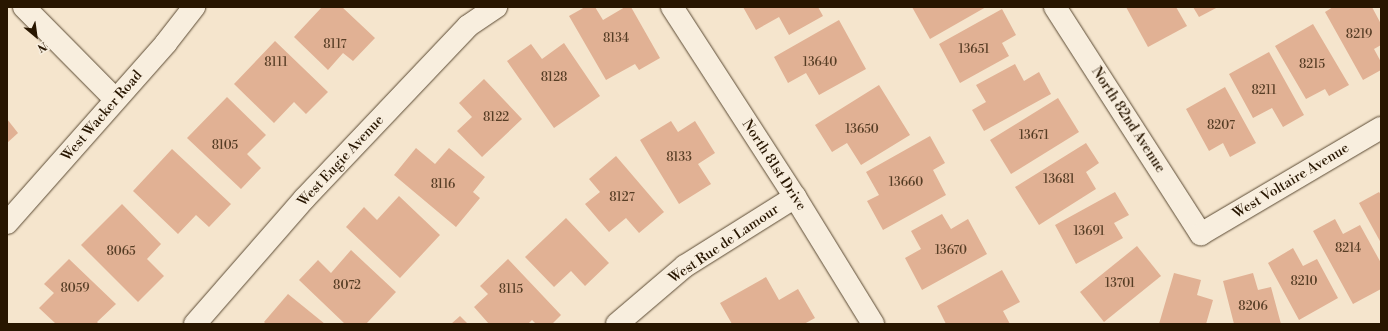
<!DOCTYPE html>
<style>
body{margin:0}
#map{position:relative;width:1388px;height:331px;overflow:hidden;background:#f5e5cd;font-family:"Libre Bodoni",serif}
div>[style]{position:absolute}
.building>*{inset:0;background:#e1b194}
.roads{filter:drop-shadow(0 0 1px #5b4a33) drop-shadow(0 0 1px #5b4a33)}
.minor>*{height:22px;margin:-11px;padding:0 11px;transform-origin:11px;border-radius:11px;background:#f8eede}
span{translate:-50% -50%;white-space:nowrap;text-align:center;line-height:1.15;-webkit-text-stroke:3px #f8eede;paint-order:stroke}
.number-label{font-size:12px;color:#563d25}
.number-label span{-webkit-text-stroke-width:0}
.street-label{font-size:14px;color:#281600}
.frame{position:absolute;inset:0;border:8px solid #281600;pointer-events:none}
.north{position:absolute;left:16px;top:16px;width:40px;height:40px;-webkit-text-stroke:3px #f8eede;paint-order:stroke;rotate:151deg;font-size:11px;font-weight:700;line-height:16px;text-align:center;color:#281600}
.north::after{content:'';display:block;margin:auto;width:14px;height:18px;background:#281600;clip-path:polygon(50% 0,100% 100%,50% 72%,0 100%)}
</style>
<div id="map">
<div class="building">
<i style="clip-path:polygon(322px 7px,342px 7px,375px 38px,353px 61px,343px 53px,328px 70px,294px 37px)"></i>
<i style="clip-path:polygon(585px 7px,595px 7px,603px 20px,625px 7px,631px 7px,660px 58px,639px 70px,635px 64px,606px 80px,569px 16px)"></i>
<i style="clip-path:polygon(743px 7px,818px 7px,823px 16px,789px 35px,779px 17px,756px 30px)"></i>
<i style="clip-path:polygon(912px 7px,986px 7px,930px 39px)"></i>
<i style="clip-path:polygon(1126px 7px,1176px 7px,1187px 26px,1148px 47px)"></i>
<i style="clip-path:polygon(1193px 7px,1218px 7px,1199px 17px)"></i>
<i style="clip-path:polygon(1333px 7px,1372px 7px,1381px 24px,1381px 45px,1374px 49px,1381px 62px,1381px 70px,1363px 80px,1325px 12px)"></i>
<i style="clip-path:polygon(1002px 9px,1016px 35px,1002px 43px,1009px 56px,960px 83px,939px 44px)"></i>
<i style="clip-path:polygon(839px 20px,866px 69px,819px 95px,806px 73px,788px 83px,774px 57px)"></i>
<i style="clip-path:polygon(1313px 24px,1349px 85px,1329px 96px,1325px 89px,1306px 99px,1275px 46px)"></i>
<i style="clip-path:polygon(275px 41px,328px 92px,306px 114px,294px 102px,274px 123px,234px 84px)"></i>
<i style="clip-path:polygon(564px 43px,600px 96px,554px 128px,507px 61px,531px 44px,542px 59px)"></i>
<i style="clip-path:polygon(1269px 52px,1304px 115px,1283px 127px,1272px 108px,1253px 118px,1229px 74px)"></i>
<i style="clip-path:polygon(1015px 64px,1024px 81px,1039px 72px,1051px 94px,984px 131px,972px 110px,986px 102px,976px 85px)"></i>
<i style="clip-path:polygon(484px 79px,522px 119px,482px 157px,457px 131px,472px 117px,459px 103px)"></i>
<i style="clip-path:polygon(879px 85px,910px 135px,861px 165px,847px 143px,832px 152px,815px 125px)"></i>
<i style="clip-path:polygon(1225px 87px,1256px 143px,1230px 157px,1223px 143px,1209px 151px,1186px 109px)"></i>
<i style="clip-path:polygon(227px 97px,266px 135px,247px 154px,261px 168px,241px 189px,187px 138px)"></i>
<i style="clip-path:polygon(1058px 98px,1079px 132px,1011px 174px,990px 140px)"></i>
<i style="clip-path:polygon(7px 119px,18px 133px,7px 143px)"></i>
<i style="clip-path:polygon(671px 121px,678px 132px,695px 121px,715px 153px,698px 164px,711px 184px,679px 204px,640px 140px)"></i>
<i style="clip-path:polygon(930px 136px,945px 163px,933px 170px,946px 195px,883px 230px,867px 201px,879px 195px,866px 172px)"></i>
<i style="clip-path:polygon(1086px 143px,1099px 163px,1086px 172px,1096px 189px,1039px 225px,1015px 187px)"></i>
<i style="clip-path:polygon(416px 148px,435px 164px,449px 148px,485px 177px,473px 192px,480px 198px,456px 227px,394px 175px)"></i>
<i style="clip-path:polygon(172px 149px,231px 204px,209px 227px,196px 215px,178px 234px,133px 191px)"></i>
<i style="clip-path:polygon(616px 156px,664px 212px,639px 233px,626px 218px,609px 232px,585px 204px,600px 192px,589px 179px)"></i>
<i style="clip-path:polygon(1115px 192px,1129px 215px,1114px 223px,1123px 238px,1076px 264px,1055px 225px)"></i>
<i style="clip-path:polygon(1379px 192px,1381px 195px,1381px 243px,1359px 203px)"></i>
<i style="clip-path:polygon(399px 196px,440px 235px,400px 278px,346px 227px,364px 207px,377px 220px)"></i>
<i style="clip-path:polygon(122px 204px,161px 244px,147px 259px,164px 276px,138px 302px,81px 245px)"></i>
<i style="clip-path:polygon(942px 214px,951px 229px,968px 219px,987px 254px,922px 290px,905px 258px,921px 249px,911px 231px)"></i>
<i style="clip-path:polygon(566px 218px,609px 263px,585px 286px,571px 271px,554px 287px,525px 257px)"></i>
<i style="clip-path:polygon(1335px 219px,1343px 234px,1360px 225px,1381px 263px,1381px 289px,1353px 304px,1313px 231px)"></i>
<i style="clip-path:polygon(1137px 246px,1161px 276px,1104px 322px,1080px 292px)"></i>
<i style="clip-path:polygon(1293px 248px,1303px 266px,1317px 259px,1338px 298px,1299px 320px,1268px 263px)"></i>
<i style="clip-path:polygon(351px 250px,396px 292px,366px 324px,345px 324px,299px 280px,318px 260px,331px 273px)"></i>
<i style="clip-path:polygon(69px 259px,116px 304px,97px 322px,99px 324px,56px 324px,39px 308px,54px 293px,44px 284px)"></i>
<i style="clip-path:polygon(508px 259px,561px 315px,552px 324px,536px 324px,532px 320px,528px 324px,489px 324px,474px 307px,488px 294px,480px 286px)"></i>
<i style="clip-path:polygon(1002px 270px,1020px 302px,1003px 311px,1010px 324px,946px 324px,937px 306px)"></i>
<i style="clip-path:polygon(1174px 273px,1201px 280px,1197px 295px,1213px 300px,1206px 324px,1159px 324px)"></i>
<i style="clip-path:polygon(1253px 273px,1258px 290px,1271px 287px,1281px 324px,1234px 324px,1223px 281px)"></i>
<i style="clip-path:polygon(766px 277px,779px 300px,798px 289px,815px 318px,804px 324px,732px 324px,720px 303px)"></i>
<i style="clip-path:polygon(288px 294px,325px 324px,266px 324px,264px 322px)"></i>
<i style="clip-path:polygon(460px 316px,468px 324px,451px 324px)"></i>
</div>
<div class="roads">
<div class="minor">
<i style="left:24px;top:7px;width:129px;rotate:45.3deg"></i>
<i style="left:672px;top:7px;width:226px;rotate:57.1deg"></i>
<i style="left:795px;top:197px;width:149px;rotate:58.4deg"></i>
<i style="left:1055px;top:7px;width:270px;rotate:57.3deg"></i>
<i style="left:1201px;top:234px;width:209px;rotate:-30.5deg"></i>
<i style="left:7px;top:223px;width:240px;rotate:-48.5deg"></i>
<i style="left:166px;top:43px;width:46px;rotate:-52.1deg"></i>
<i style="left:195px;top:324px;width:166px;rotate:-48.9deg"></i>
<i style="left:304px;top:199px;width:238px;rotate:-46.5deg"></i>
<i style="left:468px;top:26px;width:34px;rotate:-34deg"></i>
<i style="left:617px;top:324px;width:89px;rotate:-40.5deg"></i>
<i style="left:685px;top:266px;width:130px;rotate:-32.1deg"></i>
</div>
</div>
<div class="number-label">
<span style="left:1359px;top:35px">8219</span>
<span style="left:616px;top:39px">8134</span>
<span style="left:335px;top:45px">8117</span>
<span style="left:974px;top:50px">13651</span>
<span style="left:276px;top:63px">8111</span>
<span style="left:820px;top:63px">13640</span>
<span style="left:1312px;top:65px">8215</span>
<span style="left:554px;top:78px">8128</span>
<span style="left:1264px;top:91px">8211</span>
<span style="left:496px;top:118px">8122</span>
<span style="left:1221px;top:126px">8207</span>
<span style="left:862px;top:130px">13650</span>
<span style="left:1034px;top:136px">13671</span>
<span style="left:225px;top:146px">8105</span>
<span style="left:679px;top:158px">8133</span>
<span style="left:1059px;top:180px">13681</span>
<span style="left:906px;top:183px">13660</span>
<span style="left:443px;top:185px">8116</span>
<span style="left:622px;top:198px">8127</span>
<span style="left:1089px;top:232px">13691</span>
<span style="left:1348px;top:249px">8214</span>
<span style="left:951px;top:251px">13670</span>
<span style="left:121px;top:252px">8065</span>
<span style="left:1304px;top:282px">8210</span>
<span style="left:1120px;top:284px">13701</span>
<span style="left:347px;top:286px">8072</span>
<span style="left:75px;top:289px">8059</span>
<span style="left:511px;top:290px">8115</span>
<span style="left:1253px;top:307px">8206</span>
</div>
<div class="street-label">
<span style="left:102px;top:116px;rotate:-49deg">West Wacker Road</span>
<span style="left:1128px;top:120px;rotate:57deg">North 82nd Avenue</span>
<span style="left:341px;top:161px;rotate:-47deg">West Eugie Avenue</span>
<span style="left:774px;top:165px;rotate:57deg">North 81st Drive</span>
<span style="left:1291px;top:181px;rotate:-31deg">West Voltaire Avenue</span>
<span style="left:724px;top:244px;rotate:-34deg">West Rue de Lamour</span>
</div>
<div class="frame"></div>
<div class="north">N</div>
</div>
